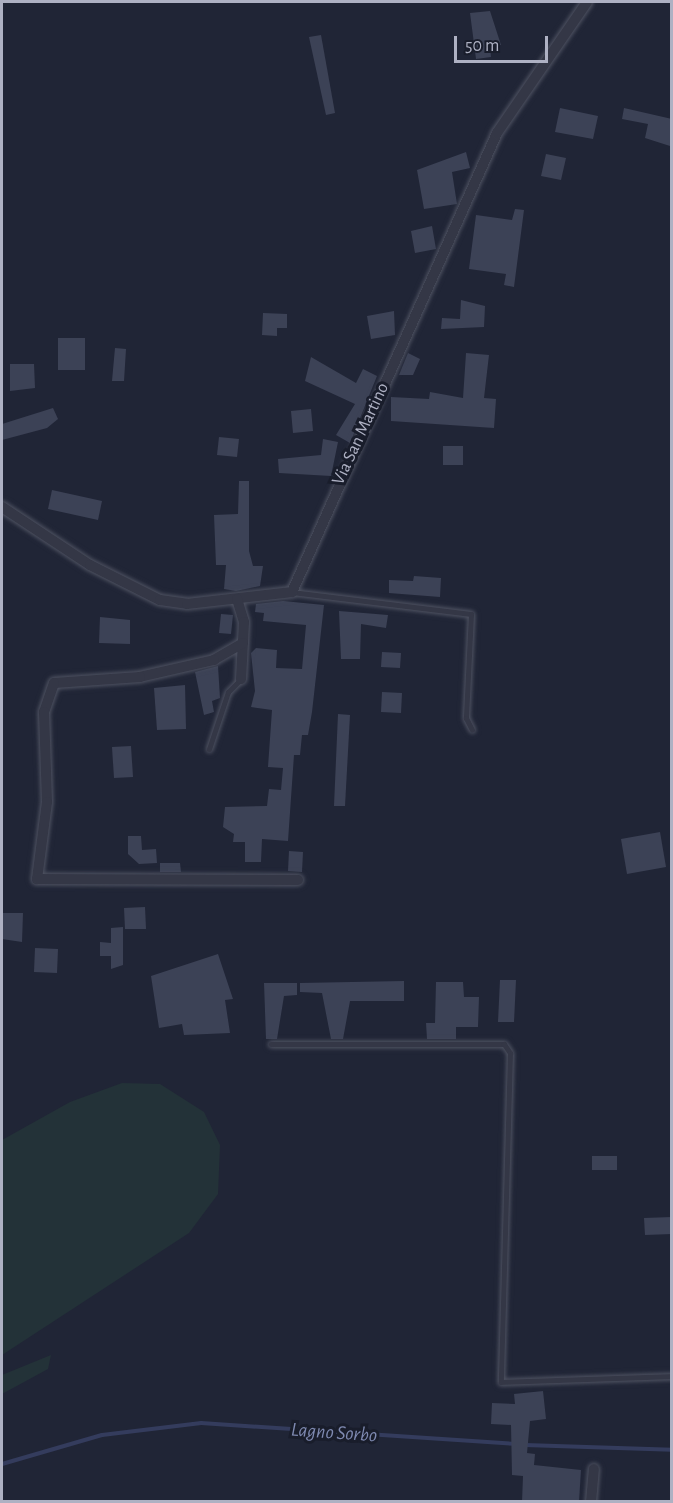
<!DOCTYPE html>
<style>
body{margin:0}
#map{position:relative;width:673px;height:1503px;overflow:hidden;background:#202536;font-family:"Alegreya Sans",sans-serif}
div>[style]{position:absolute}
.green>*{inset:0;background:#233238}
.stream>*{height:4px;margin:-2px;padding:0 2px;transform-origin:2px;border-radius:2px;background:#343c5d}
.building>*{inset:0;background:#3c4256}
.roads{filter:drop-shadow(0 0 2px #4e5261) drop-shadow(0 0 2px #4e5261)}
.lane>*{height:5px;margin:-2.5px;padding:0 2.5px;transform-origin:2.5px;border-radius:2.5px;background:#343746}
.street>*{height:10px;margin:-5px;padding:0 5px;transform-origin:5px;border-radius:5px;background:#343746}
span{translate:-50% -50%;white-space:nowrap;text-align:center;line-height:1.15;-webkit-text-stroke:6px #191d2b;paint-order:stroke}
.street-label{font-size:18px;color:#aeb1c3}
.water-label{font-size:20px;color:#7e89b0;font-style:italic}
.frame{position:absolute;inset:0;border:3px solid #aeb1c3;pointer-events:none}
.scale{position:absolute;left:454px;top:36px;width:94px;height:27px;box-sizing:border-box;border:3px solid #aeb1c3;border-top:0;padding-left:8px;font-size:18px;line-height:21px;white-space:nowrap;color:#aeb1c3;-webkit-text-stroke:4px #191d2b;paint-order:stroke}
</style>
<div id="map">
<div class="green">
<i style="clip-path:polygon(122px 1083px,160px 1084px,204px 1112px,220px 1145px,218px 1194px,189px 1233px,2px 1355px,2px 1140px,70px 1102px)"></i>
<i style="clip-path:polygon(51px 1355px,48px 1369px,2px 1394px,2px 1375px)"></i>
</div>
<div class="stream">
<i style="left:525px;top:1445px;width:147px;rotate:1.9deg"></i>
<i style="left:2px;top:1464px;width:104px;rotate:-16.2deg"></i>
<i style="left:102px;top:1435px;width:100px;rotate:-6.9deg"></i>
<i style="left:201px;top:1423px;width:315px;rotate:3.8deg"></i>
</div>
<div class="building">
<i style="clip-path:polygon(490px 11px,501px 45px,490px 46px,491px 57px,476px 59px,470px 13px)"></i>
<i style="clip-path:polygon(321px 35px,335px 113px,326px 115px,309px 37px)"></i>
<i style="clip-path:polygon(560px 108px,598px 116px,593px 139px,555px 132px)"></i>
<i style="clip-path:polygon(624px 108px,672px 119px,670px 146px,645px 138px,648px 124px,622px 119px)"></i>
<i style="clip-path:polygon(466px 152px,470px 168px,452px 172px,457px 204px,424px 209px,417px 170px)"></i>
<i style="clip-path:polygon(546px 154px,566px 158px,561px 180px,541px 176px)"></i>
<i style="clip-path:polygon(515px 209px,524px 210px,514px 287px,504px 285px,506px 274px,469px 269px,476px 215px,512px 220px)"></i>
<i style="clip-path:polygon(432px 226px,436px 249px,415px 253px,411px 231px)"></i>
<i style="clip-path:polygon(461px 300px,485px 306px,484px 327px,441px 329px,442px 318px,460px 319px)"></i>
<i style="clip-path:polygon(394px 311px,395px 335px,371px 339px,367px 316px)"></i>
<i style="clip-path:polygon(263px 313px,287px 314px,287px 328px,277px 328px,277px 336px,262px 335px)"></i>
<i style="clip-path:polygon(58px 338px,85px 338px,85px 370px,58px 370px)"></i>
<i style="clip-path:polygon(115px 348px,126px 349px,124px 381px,112px 381px)"></i>
<i style="clip-path:polygon(408px 353px,420px 359px,413px 375px,399px 375px)"></i>
<i style="clip-path:polygon(466px 353px,489px 355px,484px 398px,496px 399px,494px 428px,391px 421px,391px 397px,429px 399px,430px 392px,463px 398px)"></i>
<i style="clip-path:polygon(311px 357px,356px 383px,363px 369px,377px 376px,350px 443px,336px 435px,355px 404px,305px 381px)"></i>
<i style="clip-path:polygon(10px 364px,34px 364px,35px 388px,10px 391px)"></i>
<i style="clip-path:polygon(53px 408px,58px 419px,47px 428px,2px 440px,2px 424px)"></i>
<i style="clip-path:polygon(311px 409px,313px 431px,293px 433px,291px 411px)"></i>
<i style="clip-path:polygon(219px 437px,239px 439px,237px 457px,217px 455px)"></i>
<i style="clip-path:polygon(323px 439px,338px 442px,331px 476px,279px 473px,278px 459px,321px 455px)"></i>
<i style="clip-path:polygon(443px 446px,463px 446px,463px 465px,443px 465px)"></i>
<i style="clip-path:polygon(239px 481px,249px 481px,249px 551px,253px 566px,263px 566px,260px 586px,236px 591px,224px 589px,226px 565px,216px 565px,214px 515px,238px 514px)"></i>
<i style="clip-path:polygon(52px 490px,102px 501px,98px 520px,48px 509px)"></i>
<i style="clip-path:polygon(414px 576px,441px 578px,440px 597px,389px 593px,389px 580px,413px 581px)"></i>
<i style="clip-path:polygon(283px 601px,324px 605px,312px 712px,308px 735px,302px 735px,300px 755px,294px 755px,288px 841px,262px 839px,261px 862px,245px 862px,245px 842px,233px 842px,234px 834px,223px 827px,225px 807px,267px 806px,269px 789px,281px 790px,283px 768px,268px 767px,272px 710px,251px 707px,255px 691px,251px 653px,256px 648px,277px 650px,276px 668px,302px 669px,306px 625px,263px 621px,264px 613px,255px 612px,256px 604px)"></i>
<i style="clip-path:polygon(339px 611px,388px 615px,386px 628px,361px 624px,360px 659px,341px 659px)"></i>
<i style="clip-path:polygon(221px 614px,233px 615px,231px 634px,219px 633px)"></i>
<i style="clip-path:polygon(100px 617px,130px 620px,130px 644px,99px 643px)"></i>
<i style="clip-path:polygon(382px 652px,401px 653px,400px 668px,381px 667px)"></i>
<i style="clip-path:polygon(218px 666px,220px 698px,212px 701px,214px 712px,204px 715px,195px 672px)"></i>
<i style="clip-path:polygon(185px 685px,186px 729px,157px 730px,154px 688px)"></i>
<i style="clip-path:polygon(382px 692px,402px 693px,401px 713px,381px 712px)"></i>
<i style="clip-path:polygon(338px 714px,350px 715px,345px 806px,334px 806px)"></i>
<i style="clip-path:polygon(131px 746px,133px 777px,114px 778px,112px 747px)"></i>
<i style="clip-path:polygon(660px 832px,666px 867px,627px 874px,621px 839px)"></i>
<i style="clip-path:polygon(128px 836px,141px 836px,142px 850px,156px 849px,157px 863px,139px 864px,128px 854px)"></i>
<i style="clip-path:polygon(289px 851px,303px 852px,302px 872px,288px 871px)"></i>
<i style="clip-path:polygon(160px 863px,180px 863px,181px 872px,160px 872px)"></i>
<i style="clip-path:polygon(145px 907px,146px 929px,125px 929px,124px 908px)"></i>
<i style="clip-path:polygon(3px 913px,23px 913px,22px 942px,2px 939px)"></i>
<i style="clip-path:polygon(123px 927px,123px 965px,111px 969px,111px 956px,100px 956px,100px 942px,111px 943px,111px 928px)"></i>
<i style="clip-path:polygon(35px 948px,58px 949px,57px 973px,34px 972px)"></i>
<i style="clip-path:polygon(218px 954px,233px 999px,225px 1000px,230px 1033px,184px 1035px,182px 1024px,159px 1028px,151px 976px)"></i>
<i style="clip-path:polygon(500px 980px,516px 980px,514px 1022px,498px 1022px)"></i>
<i style="clip-path:polygon(404px 981px,404px 1001px,350px 1001px,343px 1039px,331px 1039px,322px 993px,300px 992px,300px 983px)"></i>
<i style="clip-path:polygon(436px 982px,463px 982px,464px 997px,479px 997px,478px 1027px,456px 1027px,456px 1039px,427px 1039px,426px 1023px,435px 1023px)"></i>
<i style="clip-path:polygon(264px 983px,297px 983px,297px 995px,284px 996px,277px 1039px,266px 1039px)"></i>
<i style="clip-path:polygon(592px 1156px,617px 1156px,617px 1170px,592px 1170px)"></i>
<i style="clip-path:polygon(672px 1217px,672px 1234px,645px 1235px,644px 1218px)"></i>
<i style="clip-path:polygon(543px 1391px,546px 1419px,530px 1421px,527px 1453px,535px 1454px,534px 1465px,581px 1470px,579px 1502px,522px 1502px,523px 1476px,512px 1475px,511px 1425px,491px 1424px,492px 1403px,515px 1404px,514px 1394px)"></i>
</div>
<div class="roads">
<div class="lane">
<i style="left:292px;top:592px;width:180px;rotate:7deg"></i>
<i style="left:471px;top:614px;width:104px;rotate:92.8deg"></i>
<i style="left:466px;top:718px;width:13px;rotate:63deg"></i>
<i style="left:209px;top:749px;width:60px;rotate:-71.6deg"></i>
<i style="left:228px;top:692px;width:18px;rotate:-45deg"></i>
<i style="left:271px;top:1044px;width:233px"></i>
<i style="left:504px;top:1044px;width:11px;rotate:56deg"></i>
<i style="left:510px;top:1053px;width:329px;rotate:91.6deg"></i>
<i style="left:501px;top:1382px;width:171px;rotate:-2deg"></i>
</div>
<div class="street">
<i style="left:2px;top:507px;width:105px;rotate:33.4deg"></i>
<i style="left:90px;top:565px;width:78px;rotate:26.6deg"></i>
<i style="left:160px;top:600px;width:27px;rotate:8deg"></i>
<i style="left:187px;top:604px;width:106px;rotate:-6.5deg"></i>
<i style="left:292px;top:592px;width:503px;rotate:-65.93deg"></i>
<i style="left:497px;top:133px;width:159px;rotate:-55.5deg"></i>
<i style="left:237px;top:599px;width:24px;rotate:73deg"></i>
<i style="left:244px;top:622px;width:57px;rotate:93deg"></i>
<i style="left:243px;top:643px;width:34px;rotate:150deg"></i>
<i style="left:214px;top:660px;width:76px;rotate:167.1deg"></i>
<i style="left:140px;top:677px;width:86px;rotate:176deg"></i>
<i style="left:54px;top:683px;width:31px;rotate:109deg"></i>
<i style="left:44px;top:712px;width:90px;rotate:88.1deg"></i>
<i style="left:47px;top:802px;width:78px;rotate:97.4deg"></i>
<i style="left:37px;top:879px;width:261px;rotate:0.2deg"></i>
<i style="left:591px;top:1502px;width:33px;rotate:-85deg"></i>
</div>
</div>
<div class="street-label">
<span style="left:361px;top:434px;rotate:-65deg">Via San Martino</span>
</div>
<div class="water-label">
<span style="left:334px;top:1433px;rotate:4deg">Lagno Sorbo</span>
</div>
<div class="frame"></div>
<div class="scale">50 m</div>
</div>
